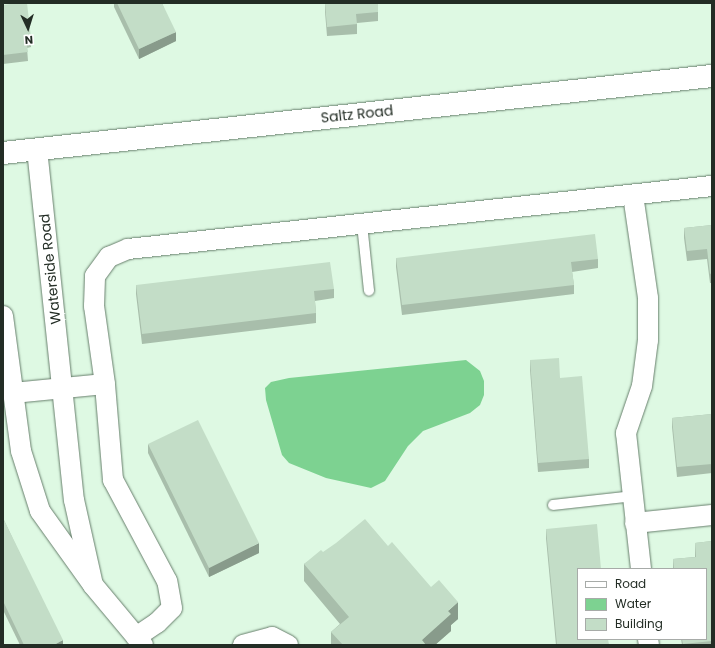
<!DOCTYPE html>
<style>
body{margin:0}
#map{position:relative;width:715px;height:648px;overflow:hidden;background:#def9e3;font-family:Poppins,sans-serif}
div>[style]{position:absolute}
.water>*{inset:0;background:#7dd291}
.roads{filter:drop-shadow(0 0 1px #677f6c) drop-shadow(0 0 1px #677f6c)}
.service>*{height:10px;margin:-5px;padding:0 5px;transform-origin:5px;border-radius:5px;background:#fff}
.minor>*{height:20px;margin:-10px;padding:0 10px;transform-origin:10px;border-radius:10px;background:#fff}
.tertiary>*{height:22px;margin:-11px;padding:0 11px;transform-origin:11px;border-radius:11px;background:#fff}
.wall>*{inset:0;background:#a8beab}
.shaded-wall>*{inset:0;background:#889b8b}
.building>*{inset:0;background:#c3ddc7}
span{translate:-50% -50%;white-space:nowrap;text-align:center;line-height:1.15;-webkit-text-stroke:4px #fff;paint-order:stroke}
.street-label{font-size:14px;color:#232d25}
.frame{position:absolute;inset:0;border:4px solid #232d25;pointer-events:none}
.legend{position:absolute;left:577px;top:568px;width:130px;height:72px;box-sizing:border-box;background:#fff;border:1px solid #a7aba8;margin:0;padding:5px 7px;list-style:none;font-size:12px;color:#232d25}
.legend li{display:flex;align-items:center;gap:8px;height:20px}
.legend b{width:20px;border:1px solid #a7aba8}
.north{position:absolute;left:8px;top:8px;width:40px;height:40px;-webkit-text-stroke:3px #fff;paint-order:stroke;rotate:176deg;font-size:11px;font-weight:700;line-height:16px;text-align:center;color:#232d25}
.north::after{content:'';display:block;margin:auto;width:14px;height:18px;background:#232d25;clip-path:polygon(50% 0,100% 100%,50% 72%,0 100%)}
</style>
<div id="map">
<div class="water">
<i style="clip-path:polygon(466px 360px,480px 371px,484px 381px,484px 395px,480px 405px,470px 413px,423px 431px,408px 446px,385px 481px,371px 488px,326px 478px,289px 463px,282px 455px,266px 400px,265px 388px,271px 382px,289px 378px)"></i>
</div>
<div class="roads">
<div class="service">
<i style="left:362px;top:224px;width:67px;rotate:84deg"></i>
<i style="left:553px;top:505px;width:81px;rotate:-6.4deg"></i>
</div>
<div class="minor">
<i style="left:37px;top:149px;width:353px;rotate:84deg"></i>
<i style="left:74px;top:500px;width:87px;rotate:77.4deg"></i>
<i style="left:633px;top:195px;width:104px;rotate:81.7deg"></i>
<i style="left:648px;top:298px;width:42px;rotate:90deg"></i>
<i style="left:648px;top:340px;width:46px;rotate:97.4deg"></i>
<i style="left:642px;top:386px;width:50px;rotate:108.8deg"></i>
<i style="left:626px;top:433px;width:137px;rotate:83.7deg"></i>
<i style="left:3px;top:316px;width:136px;rotate:82.4deg"></i>
<i style="left:21px;top:451px;width:63px;rotate:72.4deg"></i>
<i style="left:40px;top:511px;width:91px;rotate:54.4deg"></i>
<i style="left:93px;top:585px;width:78px;rotate:50.2deg"></i>
<i style="left:13px;top:393px;width:92px;rotate:-5.6deg"></i>
<i style="left:635px;top:523px;width:77px;rotate:-5.9deg"></i>
<i style="left:136px;top:637px;width:25px;rotate:-34deg"></i>
<i style="left:157px;top:623px;width:21px;rotate:-45deg"></i>
<i style="left:172px;top:608px;width:27px;rotate:-100deg"></i>
<i style="left:167px;top:581px;width:115px;rotate:-118.1deg"></i>
<i style="left:113px;top:480px;width:96px;rotate:-94.8deg"></i>
<i style="left:105px;top:384px;width:79px;rotate:-98deg"></i>
<i style="left:94px;top:306px;width:30px;rotate:-88deg"></i>
<i style="left:95px;top:276px;width:24px;rotate:-54deg"></i>
<i style="left:109px;top:257px;width:21px;rotate:-23deg"></i>
<i style="left:128px;top:249px;width:587px;rotate:-6.16deg"></i>
<i style="left:648px;top:639px;width:6px;rotate:81deg"></i>
<i style="left:243px;top:645px;width:30px;rotate:-15deg"></i>
<i style="left:272px;top:637px;width:18px;rotate:27deg"></i>
</div>
<div class="tertiary">
<i style="left:3px;top:153px;width:713px;rotate:-6.2deg"></i>
</div>
</div>
<div class="wall">
<i style="clip-path:polygon(114px 3px,162px 3px,176px 41px,139px 59px,114px 7px)"></i>
<i style="clip-path:polygon(325px 3px,378px 12px,378px 21px,357px 23px,357px 34px,327px 36px,325px 12px)"></i>
<i style="clip-path:polygon(3px 5px,31px 38px,31px 47px,27px 48px,28px 61px,3px 64px)"></i>
<i style="clip-path:polygon(712px 225px,712px 283px,710px 283px,707px 259px,687px 261px,684px 238px,684px 228px)"></i>
<i style="clip-path:polygon(396px 258px,598px 259px,598px 268px,572px 272px,574px 285px,574px 294px,402px 315px,396px 267px)"></i>
<i style="clip-path:polygon(136px 285px,334px 289px,334px 298px,315px 301px,316px 313px,316px 323px,142px 344px,136px 294px)"></i>
<i style="clip-path:polygon(530px 360px,560px 378px,589px 459px,589px 468px,538px 472px,530px 370px)"></i>
<i style="clip-path:polygon(712px 414px,712px 473px,677px 477px,672px 427px,672px 418px)"></i>
<i style="clip-path:polygon(148px 444px,259px 553px,209px 577px,148px 453px)"></i>
<i style="clip-path:polygon(3px 518px,63px 645px,20px 645px,3px 610px)"></i>
<i style="clip-path:polygon(546px 529px,609px 645px,556px 645px,546px 538px)"></i>
<i style="clip-path:polygon(712px 541px,712px 645px,682px 645px,681px 639px,706px 639px,706px 569px,673px 569px,673px 559px,695px 557px,695px 543px)"></i>
<i style="clip-path:polygon(388px 546px,458px 619px,451px 625px,451px 631px,435px 645px,331px 645px,331px 632px,340px 624px,304px 581px,304px 564px,323px 552px)"></i>
</div>
<div class="shaded-wall">
<i style="clip-path:polygon(176px 32px,176px 41px,139px 59px,139px 49px)"></i>
<i style="clip-path:polygon(259px 543px,259px 553px,209px 577px,209px 568px)"></i>
<i style="clip-path:polygon(458px 602px,458px 619px,451px 625px,451px 631px,435px 645px,422px 645px,422px 640px,448px 611px)"></i>
<i style="clip-path:polygon(63px 640px,63px 645px,54px 645px)"></i>
</div>
<div class="building">
<i style="clip-path:polygon(17px 3px,27px 3px,31px 38px,26px 39px,28px 52px,3px 55px,3px 5px)"></i>
<i style="clip-path:polygon(117px 3px,162px 3px,176px 32px,139px 49px)"></i>
<i style="clip-path:polygon(325px 3px,378px 3px,378px 12px,356px 14px,357px 24px,327px 27px)"></i>
<i style="clip-path:polygon(712px 225px,712px 273px,710px 274px,707px 249px,687px 251px,684px 228px)"></i>
<i style="clip-path:polygon(595px 234px,598px 259px,571px 262px,574px 285px,402px 305px,396px 258px)"></i>
<i style="clip-path:polygon(330px 262px,334px 289px,314px 291px,316px 313px,142px 334px,136px 285px)"></i>
<i style="clip-path:polygon(559px 358px,560px 378px,582px 376px,589px 459px,538px 463px,530px 360px)"></i>
<i style="clip-path:polygon(712px 414px,712px 464px,677px 467px,672px 418px)"></i>
<i style="clip-path:polygon(198px 420px,259px 543px,209px 568px,148px 444px)"></i>
<i style="clip-path:polygon(3px 518px,63px 640px,54px 645px,24px 645px,3px 601px)"></i>
<i style="clip-path:polygon(365px 519px,388px 546px,392px 542px,431px 587px,439px 580px,458px 602px,448px 611px,451px 614px,422px 640px,426px 645px,343px 645px,331px 632px,349px 617px,304px 564px,321px 550px,323px 552px,336px 543px)"></i>
<i style="clip-path:polygon(597px 524px,601px 569px,578px 569px,578px 639px,608px 639px,609px 645px,557px 645px,546px 529px)"></i>
<i style="clip-path:polygon(712px 541px,712px 641px,683px 644px,682px 639px,706px 639px,706px 569px,674px 569px,673px 559px,696px 557px,695px 543px)"></i>
</div>
<div class="street-label">
<span style="left:357px;top:114px;rotate:-6deg">Saltz Road</span>
<span style="left:50px;top:269px;rotate:-96deg">Waterside Road</span>
</div>
<div class="frame"></div>
<ul class="legend">
<li><b style="height:5px;background:#fff"></b>Road</li>
<li><b style="height:11px;background:#7dd291"></b>Water</li>
<li><b style="height:11px;background:#c3ddc7"></b>Building</li>
</ul>
<div class="north">N</div>
</div>
